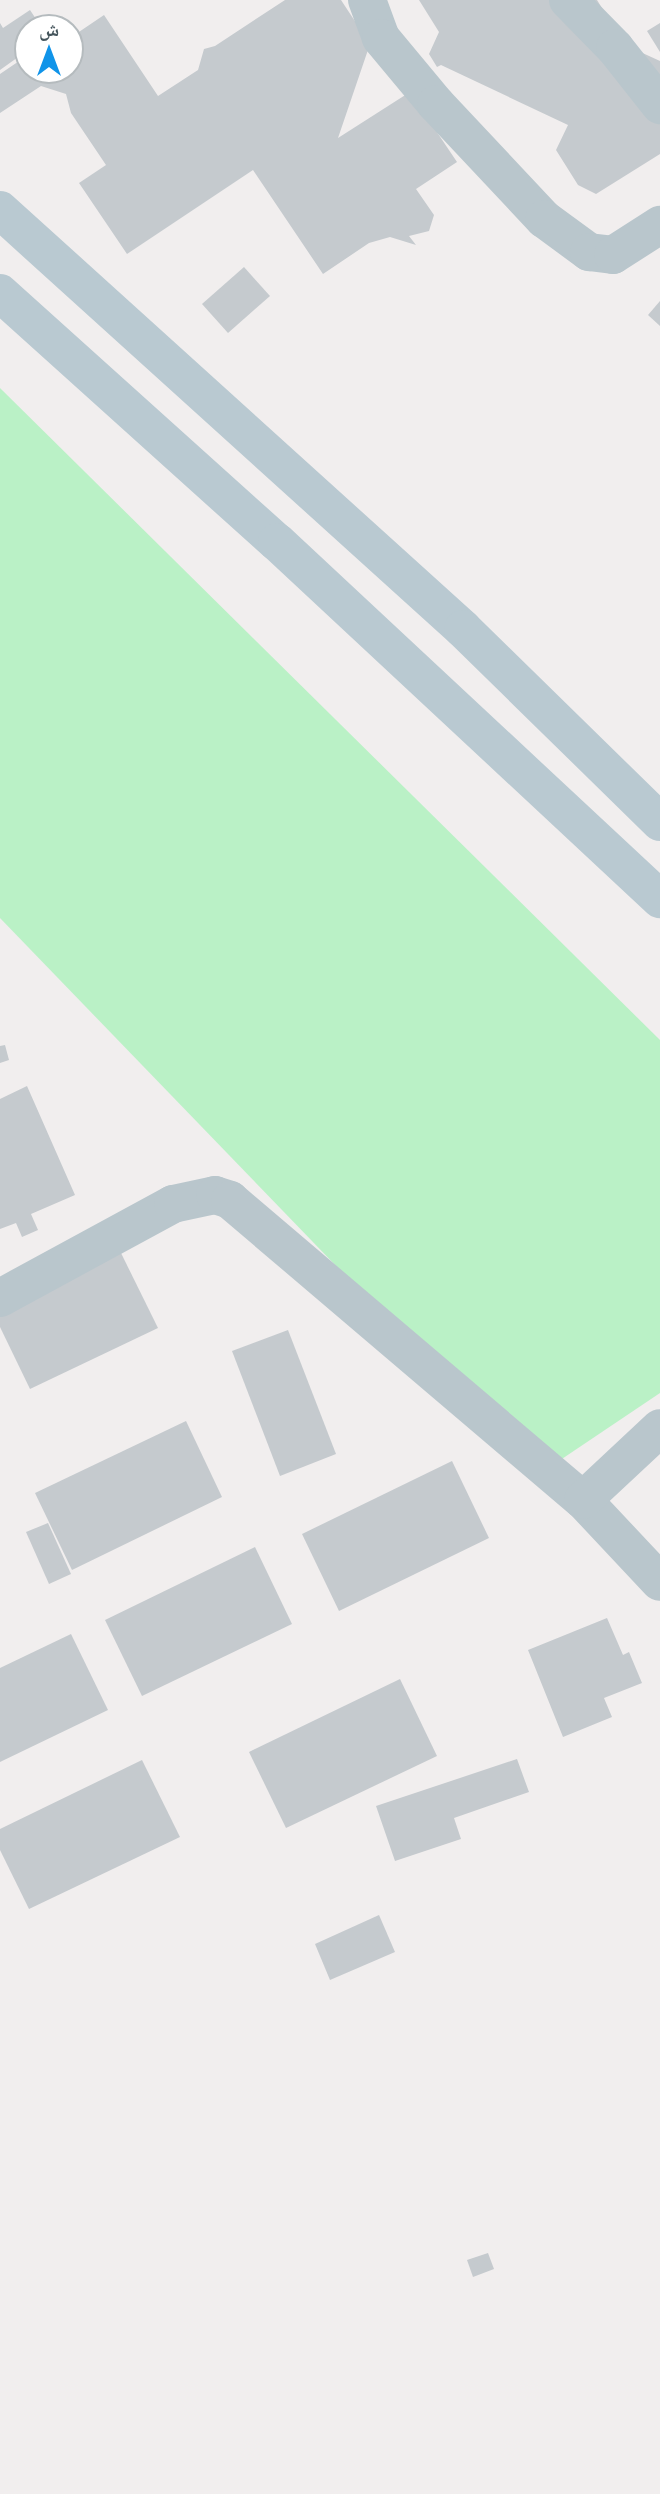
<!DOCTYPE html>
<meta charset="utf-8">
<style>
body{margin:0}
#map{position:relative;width:660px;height:2494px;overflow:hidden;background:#f1eeee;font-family:Montserrat,"Noto Naskh Arabic",sans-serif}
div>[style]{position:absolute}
.green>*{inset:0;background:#baf1c6}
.building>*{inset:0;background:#c5cace}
.minor>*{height:38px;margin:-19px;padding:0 19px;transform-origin:19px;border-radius:19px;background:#b9c6cc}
.secondary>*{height:38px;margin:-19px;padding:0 19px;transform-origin:19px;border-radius:19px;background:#b9c9d1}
span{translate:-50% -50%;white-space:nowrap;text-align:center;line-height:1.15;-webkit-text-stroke:5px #fff;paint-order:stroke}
.north{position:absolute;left:14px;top:14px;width:70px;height:70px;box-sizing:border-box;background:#fff;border:2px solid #b5bbbe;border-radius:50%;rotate:0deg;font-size:19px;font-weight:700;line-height:28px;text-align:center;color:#45555c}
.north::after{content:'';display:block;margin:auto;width:24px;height:32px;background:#1094e9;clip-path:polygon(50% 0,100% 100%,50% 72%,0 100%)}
</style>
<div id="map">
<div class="green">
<i style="clip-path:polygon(0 388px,660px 1040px,660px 1393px,538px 1475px,0 918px)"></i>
</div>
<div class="building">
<i style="clip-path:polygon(285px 0,341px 0,370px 44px,338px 138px,410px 92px,457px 162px,416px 189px,434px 215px,429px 231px,409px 236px,416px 245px,390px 237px,369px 243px,323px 274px,253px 170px,127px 254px,79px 183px,106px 165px,71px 113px,66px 94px,41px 86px,0 113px,0 74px,28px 55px,28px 70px,70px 70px,70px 38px,104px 15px,158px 96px,198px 70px,204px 49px,215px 46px)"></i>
<i style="clip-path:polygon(419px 0,597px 0,625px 45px,660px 61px,660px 154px,596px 194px,578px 185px,556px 150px,568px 125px,441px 65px,437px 67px,429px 54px,439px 32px)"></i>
<i style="clip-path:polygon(30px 10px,42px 28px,28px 28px,28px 50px,0 70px,0 23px,3px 28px)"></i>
<i style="clip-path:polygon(660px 23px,660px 52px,647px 31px)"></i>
<i style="clip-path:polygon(244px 267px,270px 296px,228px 333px,202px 304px)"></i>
<i style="clip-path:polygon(660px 301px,660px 326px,648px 315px)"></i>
<i style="clip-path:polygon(5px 1045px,9px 1060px,0 1063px,0 1046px)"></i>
<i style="clip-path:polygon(27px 1086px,75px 1195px,31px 1214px,38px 1230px,22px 1237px,16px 1223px,0 1229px,0 1099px)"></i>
<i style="clip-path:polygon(121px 1253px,158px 1328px,30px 1389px,0 1327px,0 1311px)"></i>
<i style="clip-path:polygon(288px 1330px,336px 1454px,280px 1476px,232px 1351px)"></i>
<i style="clip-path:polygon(186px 1421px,222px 1497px,72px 1570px,35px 1493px)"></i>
<i style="clip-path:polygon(452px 1461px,489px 1538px,339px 1611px,302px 1534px)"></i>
<i style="clip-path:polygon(48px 1523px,71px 1574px,49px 1584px,26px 1532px)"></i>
<i style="clip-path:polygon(255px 1547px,292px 1624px,142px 1696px,105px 1620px)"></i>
<i style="clip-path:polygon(607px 1618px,623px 1655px,629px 1652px,642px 1683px,604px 1698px,612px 1717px,563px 1737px,528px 1650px)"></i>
<i style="clip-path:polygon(71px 1634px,108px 1710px,0 1762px,0 1668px)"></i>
<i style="clip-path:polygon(400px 1679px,437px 1756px,286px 1828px,249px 1752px)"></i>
<i style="clip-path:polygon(517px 1759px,529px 1792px,454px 1818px,461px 1839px,395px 1861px,376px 1806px)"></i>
<i style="clip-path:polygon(142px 1760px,180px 1837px,29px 1909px,0 1850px,0 1829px)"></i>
<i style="clip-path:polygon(379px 1915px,395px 1952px,330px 1980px,315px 1944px)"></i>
<i style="clip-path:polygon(488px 2253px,494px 2269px,473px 2277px,467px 2260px)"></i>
</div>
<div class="minor">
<i style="left:367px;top:0;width:40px;rotate:69.8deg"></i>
<i style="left:381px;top:38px;width:86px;rotate:50.2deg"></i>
<i style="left:436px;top:104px;width:158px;rotate:46.8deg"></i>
<i style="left:544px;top:219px;width:56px;rotate:36.3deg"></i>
<i style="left:589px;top:252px;width:24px;rotate:7deg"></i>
<i style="left:613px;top:255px;width:56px;rotate:-32.6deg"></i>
<i style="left:568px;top:0;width:67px;rotate:45.6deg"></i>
<i style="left:615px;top:48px;width:73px;rotate:51.7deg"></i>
<i style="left:0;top:1298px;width:197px;rotate:-28.5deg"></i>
<i style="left:173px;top:1204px;width:43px;rotate:-12.1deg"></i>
<i style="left:215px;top:1195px;width:16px;rotate:18deg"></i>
<i style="left:230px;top:1200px;width:463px;rotate:40.4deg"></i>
<i style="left:583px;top:1500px;width:112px;rotate:46.8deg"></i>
<i style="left:583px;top:1500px;width:105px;rotate:-43.1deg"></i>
</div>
<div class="secondary">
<i style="left:0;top:210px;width:624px;rotate:42.14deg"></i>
<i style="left:463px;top:629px;width:276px;rotate:44.4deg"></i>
<i style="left:0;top:293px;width:372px;rotate:42deg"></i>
<i style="left:277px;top:542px;width:524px;rotate:42.99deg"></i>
</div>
<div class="north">ش</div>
</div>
